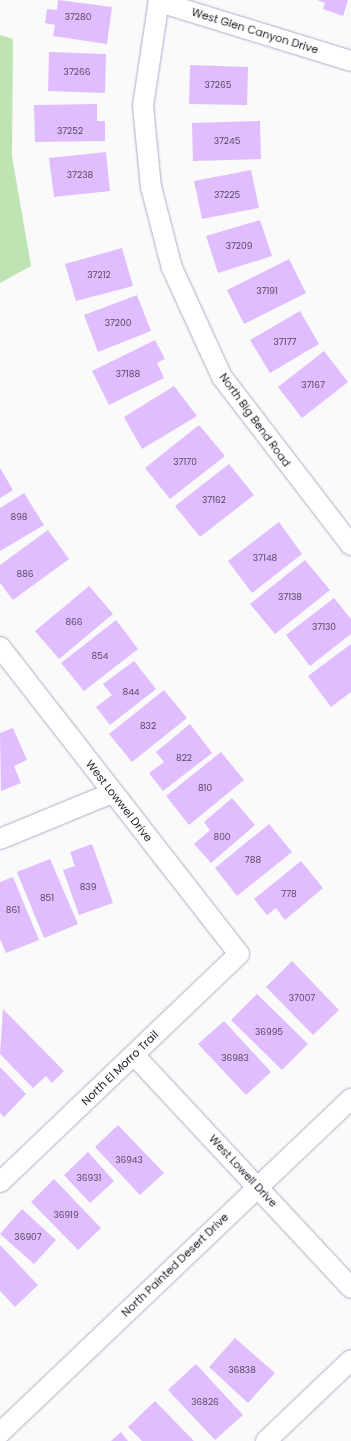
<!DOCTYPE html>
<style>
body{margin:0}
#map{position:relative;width:351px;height:1441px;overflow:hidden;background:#fafafa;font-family:Poppins,sans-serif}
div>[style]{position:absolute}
.green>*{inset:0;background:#bee4b4}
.building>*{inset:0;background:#e0bdff}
.roads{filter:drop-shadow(0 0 1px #b7a6c6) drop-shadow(0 0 1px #b7a6c6)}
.minor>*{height:20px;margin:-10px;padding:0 10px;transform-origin:10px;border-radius:10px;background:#fff}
span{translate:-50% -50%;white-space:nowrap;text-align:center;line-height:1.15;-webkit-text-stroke:4px #fff;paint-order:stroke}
.number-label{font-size:9px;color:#564962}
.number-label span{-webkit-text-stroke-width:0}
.street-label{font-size:11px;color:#28222e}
</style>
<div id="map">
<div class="green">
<i style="clip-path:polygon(0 35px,13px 39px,12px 156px,31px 266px,0 283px)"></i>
</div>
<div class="building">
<i style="clip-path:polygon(58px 0,112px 7px,107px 44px,53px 36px,55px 25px,45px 23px,47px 9px,57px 10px)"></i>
<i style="clip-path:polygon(317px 0,348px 0,343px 16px,323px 9px,325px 3px)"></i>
<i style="clip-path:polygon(49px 52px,106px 54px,105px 93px,48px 91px)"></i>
<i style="clip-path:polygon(190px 65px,248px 67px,247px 105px,189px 104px)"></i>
<i style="clip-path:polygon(97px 104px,97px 121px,105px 121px,105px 141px,35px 142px,34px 105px)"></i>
<i style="clip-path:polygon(260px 121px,261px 159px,193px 161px,192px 123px)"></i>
<i style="clip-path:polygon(106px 152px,110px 191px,54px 197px,49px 158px)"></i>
<i style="clip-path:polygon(251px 170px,259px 208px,202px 219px,194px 181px)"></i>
<i style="clip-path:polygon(260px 220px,272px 256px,218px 273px,206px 236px)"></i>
<i style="clip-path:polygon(122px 248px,133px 286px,76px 301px,65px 264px)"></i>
<i style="clip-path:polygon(289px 259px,306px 293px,244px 324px,227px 290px)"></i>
<i style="clip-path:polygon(137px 295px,151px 331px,98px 352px,84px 315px)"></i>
<i style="clip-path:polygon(300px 311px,319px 344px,270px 373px,250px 340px)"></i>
<i style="clip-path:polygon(155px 340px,165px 359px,157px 363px,164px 378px,109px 405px,92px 371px)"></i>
<i style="clip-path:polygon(324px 351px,348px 382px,302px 418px,278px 387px)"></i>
<i style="clip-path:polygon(174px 386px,197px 416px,142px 449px,124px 417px)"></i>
<i style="clip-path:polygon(199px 425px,225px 456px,170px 499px,145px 468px)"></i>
<i style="clip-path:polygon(229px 464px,254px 495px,200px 537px,175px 506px)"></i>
<i style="clip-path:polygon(0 468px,13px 490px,0 498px)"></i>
<i style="clip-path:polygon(24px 493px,44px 525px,0 551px,0 508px)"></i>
<i style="clip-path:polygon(279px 522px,302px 554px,252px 593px,228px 561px)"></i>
<i style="clip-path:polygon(48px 530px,69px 559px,13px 600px,0 583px,0 565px)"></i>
<i style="clip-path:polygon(305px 560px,330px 590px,275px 634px,250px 604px)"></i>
<i style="clip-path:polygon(89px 586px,113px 614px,59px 659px,35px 631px)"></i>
<i style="clip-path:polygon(334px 598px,351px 619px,351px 634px,310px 666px,286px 635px)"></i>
<i style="clip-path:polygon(116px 620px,138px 649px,84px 691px,61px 663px)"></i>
<i style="clip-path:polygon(351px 644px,351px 692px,331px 707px,308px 676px)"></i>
<i style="clip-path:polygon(134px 661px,156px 689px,110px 725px,96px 707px,112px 695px,103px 684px)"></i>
<i style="clip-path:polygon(164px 690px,187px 718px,132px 762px,109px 734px)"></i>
<i style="clip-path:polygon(190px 724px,212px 753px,163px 791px,149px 773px,164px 762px,156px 752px)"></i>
<i style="clip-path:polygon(13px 728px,27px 760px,14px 766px,21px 783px,1px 791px,0 733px)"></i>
<i style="clip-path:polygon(221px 752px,244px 780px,189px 825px,166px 796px)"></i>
<i style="clip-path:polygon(232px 798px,255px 825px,211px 863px,194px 844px,210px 830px,204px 822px)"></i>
<i style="clip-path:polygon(269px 824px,292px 852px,237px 896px,215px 868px)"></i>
<i style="clip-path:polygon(92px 844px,113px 903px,79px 915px,63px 870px,75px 866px,70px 852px)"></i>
<i style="clip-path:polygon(50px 859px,78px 924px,44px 938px,17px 872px)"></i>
<i style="clip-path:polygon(301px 861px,323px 888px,285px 920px,276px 908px,267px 915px,254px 899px)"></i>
<i style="clip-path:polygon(13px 877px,39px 940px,6px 953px,0 939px,0 882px)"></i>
<i style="clip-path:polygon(292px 961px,339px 1010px,313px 1035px,266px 987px)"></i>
<i style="clip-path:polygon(257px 994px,308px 1044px,282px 1070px,231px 1020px)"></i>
<i style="clip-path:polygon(3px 1009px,64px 1071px,52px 1083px,46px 1076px,33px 1088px,0 1054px)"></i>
<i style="clip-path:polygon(224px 1021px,271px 1072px,246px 1095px,198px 1044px)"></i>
<i style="clip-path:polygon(0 1067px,26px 1094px,4px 1117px,0 1113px)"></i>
<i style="clip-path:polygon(118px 1125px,164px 1173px,140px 1195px,95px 1147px)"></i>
<i style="clip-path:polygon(88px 1152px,114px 1181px,90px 1203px,64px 1175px)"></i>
<i style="clip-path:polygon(54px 1179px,101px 1228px,78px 1250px,31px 1202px)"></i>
<i style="clip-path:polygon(22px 1209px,56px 1240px,34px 1264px,0 1234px)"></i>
<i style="clip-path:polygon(0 1245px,38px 1285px,15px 1307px,0 1291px)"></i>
<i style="clip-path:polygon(235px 1338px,275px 1373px,248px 1403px,209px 1367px)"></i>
<i style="clip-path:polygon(196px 1364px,243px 1415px,215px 1440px,168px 1390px)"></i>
<i style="clip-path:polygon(155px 1401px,194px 1441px,142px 1441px,128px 1427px)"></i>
<i style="clip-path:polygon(121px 1432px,128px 1441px,111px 1441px)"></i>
</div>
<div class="roads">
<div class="minor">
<i style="left:159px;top:0;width:107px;rotate:98.6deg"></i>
<i style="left:143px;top:106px;width:81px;rotate:84.4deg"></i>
<i style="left:151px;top:187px;width:84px;rotate:75.5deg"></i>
<i style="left:172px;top:268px;width:120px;rotate:65.4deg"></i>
<i style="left:222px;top:377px;width:212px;rotate:52.5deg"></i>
<i style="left:159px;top:2px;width:201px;rotate:17.1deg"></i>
<i style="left:0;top:647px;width:389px;rotate:52.1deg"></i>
<i style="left:239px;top:954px;width:330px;rotate:136.3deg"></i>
<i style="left:0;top:839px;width:121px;rotate:-22.3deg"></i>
<i style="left:134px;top:1055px;width:318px;rotate:47deg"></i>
<i style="left:0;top:1433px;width:485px;rotate:-43.6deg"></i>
<i style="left:266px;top:1441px;width:117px;rotate:-43.6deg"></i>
</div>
</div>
<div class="number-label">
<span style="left:78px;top:17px">37280</span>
<span style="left:77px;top:72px">37266</span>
<span style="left:218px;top:85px">37265</span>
<span style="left:70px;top:131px">37252</span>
<span style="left:227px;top:141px">37245</span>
<span style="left:80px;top:175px">37238</span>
<span style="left:227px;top:195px">37225</span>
<span style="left:239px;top:246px">37209</span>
<span style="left:99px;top:275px">37212</span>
<span style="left:267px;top:291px">37191</span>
<span style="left:118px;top:323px">37200</span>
<span style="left:285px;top:342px">37177</span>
<span style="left:128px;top:374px">37188</span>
<span style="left:313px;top:385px">37167</span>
<span style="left:185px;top:462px">37170</span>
<span style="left:214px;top:500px">37162</span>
<span style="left:19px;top:517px">898</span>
<span style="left:265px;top:558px">37148</span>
<span style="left:25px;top:574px">886</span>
<span style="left:290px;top:597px">37138</span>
<span style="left:74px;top:622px">866</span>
<span style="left:324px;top:627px">37130</span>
<span style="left:100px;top:656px">854</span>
<span style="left:131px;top:692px">844</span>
<span style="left:148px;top:726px">832</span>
<span style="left:184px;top:758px">822</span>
<span style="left:205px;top:788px">810</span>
<span style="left:222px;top:837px">800</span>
<span style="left:253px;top:860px">788</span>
<span style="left:88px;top:887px">839</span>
<span style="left:289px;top:894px">778</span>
<span style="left:47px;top:898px">851</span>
<span style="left:13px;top:910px">861</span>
<span style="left:302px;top:998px">37007</span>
<span style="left:269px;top:1032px">36995</span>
<span style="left:235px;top:1058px">36983</span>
<span style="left:129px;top:1160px">36943</span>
<span style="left:89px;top:1178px">36931</span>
<span style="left:66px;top:1215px">36919</span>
<span style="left:28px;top:1237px">36907</span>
<span style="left:242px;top:1370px">36838</span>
<span style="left:205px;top:1402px">36826</span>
</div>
<div class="street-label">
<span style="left:255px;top:31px;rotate:17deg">West Glen Canyon Drive</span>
<span style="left:255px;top:420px;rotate:54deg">North Big Bend Road</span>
<span style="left:119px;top:801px;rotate:52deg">West Lowwel Drive</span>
<span style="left:120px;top:1068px;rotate:-44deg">North El Morro Trail</span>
<span style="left:243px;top:1171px;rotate:47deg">West Lowell Drive</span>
<span style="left:175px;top:1265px;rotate:-44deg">North Painted Desert Drive</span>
</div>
</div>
